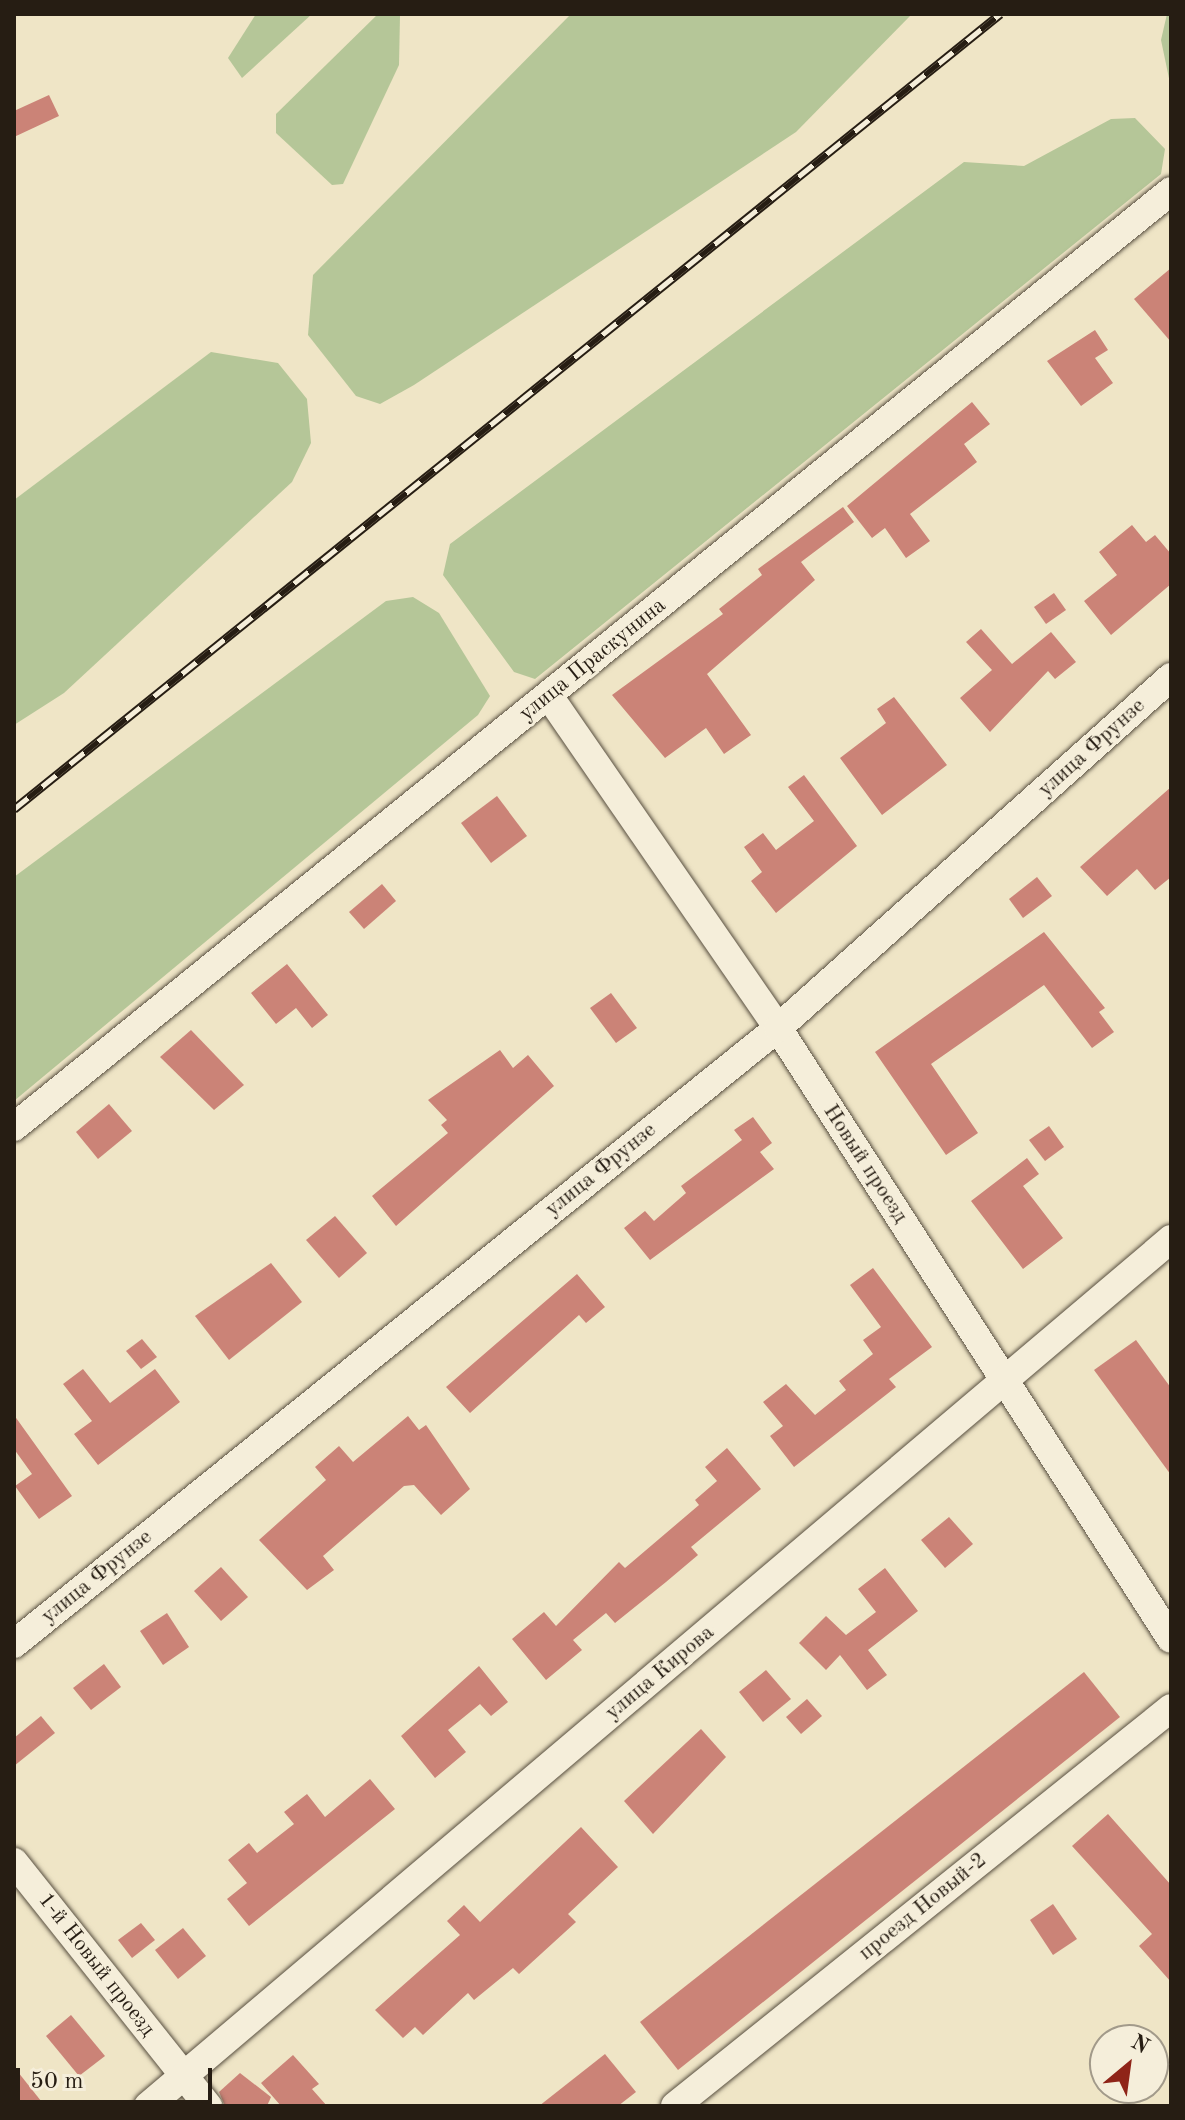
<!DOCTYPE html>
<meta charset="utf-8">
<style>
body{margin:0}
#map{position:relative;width:1185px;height:2120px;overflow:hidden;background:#efe5c6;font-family:"Old Standard TT",serif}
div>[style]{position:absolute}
.green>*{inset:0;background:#b5c698}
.building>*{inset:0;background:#cb8377}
.roads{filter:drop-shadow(0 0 2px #584f40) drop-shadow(0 0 2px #584f40)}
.minor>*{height:28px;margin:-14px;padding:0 14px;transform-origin:14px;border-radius:14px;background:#f5eeda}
.rail>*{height:9px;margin-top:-4.5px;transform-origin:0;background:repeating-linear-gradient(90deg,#f5eeda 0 18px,#261d13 0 36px);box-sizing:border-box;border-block:2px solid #261d13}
span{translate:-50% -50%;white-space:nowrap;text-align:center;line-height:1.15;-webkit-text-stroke:6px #f5eeda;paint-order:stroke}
.street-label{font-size:22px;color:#261d13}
.frame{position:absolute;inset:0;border:16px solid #261d13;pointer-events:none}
.north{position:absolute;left:1089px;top:2024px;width:80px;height:80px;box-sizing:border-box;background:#f5eeda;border:2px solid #a29a8a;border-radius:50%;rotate:29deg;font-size:22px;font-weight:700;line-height:32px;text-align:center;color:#261d13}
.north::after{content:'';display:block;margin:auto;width:28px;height:36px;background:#8f2418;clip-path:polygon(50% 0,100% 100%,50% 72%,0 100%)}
.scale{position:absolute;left:16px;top:2068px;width:196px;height:36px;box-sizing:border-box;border:4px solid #261d13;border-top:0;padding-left:10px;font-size:24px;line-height:28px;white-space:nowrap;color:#261d13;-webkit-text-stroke:6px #f5eeda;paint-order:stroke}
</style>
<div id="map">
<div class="green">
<i style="clip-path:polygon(256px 14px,312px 14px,242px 78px,228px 58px)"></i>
<i style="clip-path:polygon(378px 14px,400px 16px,399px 65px,343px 184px,332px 185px,276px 133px,276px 114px)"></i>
<i style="clip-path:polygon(571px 14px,912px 14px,796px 132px,414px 385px,380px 404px,356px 396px,308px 335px,313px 275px)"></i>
<i style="clip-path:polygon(1167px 14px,1171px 14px,1171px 88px,1161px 40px)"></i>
<i style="clip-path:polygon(1135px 118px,1165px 149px,1161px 174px,535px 679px,514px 672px,443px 575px,450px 544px,964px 162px,1024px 166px,1111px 119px)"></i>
<i style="clip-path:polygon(211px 352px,278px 363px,307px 399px,311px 443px,292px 482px,64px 693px,14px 725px,14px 500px)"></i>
<i style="clip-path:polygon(413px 597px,439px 613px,490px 696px,478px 715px,14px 1101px,14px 877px,386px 601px)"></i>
</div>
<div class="building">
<i style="clip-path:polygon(49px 95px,59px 116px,14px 137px,14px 111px)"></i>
<i style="clip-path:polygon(1171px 268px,1171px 342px,1134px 299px)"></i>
<i style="clip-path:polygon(1095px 330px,1108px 350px,1095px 358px,1113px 383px,1081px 406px,1047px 361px)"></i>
<i style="clip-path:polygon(972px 402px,990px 424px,964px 444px,977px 462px,910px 514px,930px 541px,906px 558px,885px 528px,872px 538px,847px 506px)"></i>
<i style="clip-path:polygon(843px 507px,854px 522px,801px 562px,815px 580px,707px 674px,751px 735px,724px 754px,706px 728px,665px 758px,612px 695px,723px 614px,719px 609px,762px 575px,758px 569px)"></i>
<i style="clip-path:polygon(1132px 525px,1146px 542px,1155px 535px,1171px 554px,1171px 584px,1111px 635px,1084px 601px,1117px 575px,1099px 552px)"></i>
<i style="clip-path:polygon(1054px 593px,1066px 610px,1046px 624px,1034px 607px)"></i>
<i style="clip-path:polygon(981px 629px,1012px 664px,1051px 632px,1076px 662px,1055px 679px,1048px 671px,990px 732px,960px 698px,992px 670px,966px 642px)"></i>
<i style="clip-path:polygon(894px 697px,947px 765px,882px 815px,840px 758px,886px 723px,877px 709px)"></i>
<i style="clip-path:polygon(804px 775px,857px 846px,776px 913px,751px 881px,762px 872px,744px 847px,763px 833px,776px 850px,814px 821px,788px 787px)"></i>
<i style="clip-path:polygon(1171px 787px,1171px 877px,1155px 890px,1137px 869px,1107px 896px,1080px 867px)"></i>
<i style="clip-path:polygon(497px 796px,527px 836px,491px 863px,461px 823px)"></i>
<i style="clip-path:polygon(1037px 877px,1052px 896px,1023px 918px,1009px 899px)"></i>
<i style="clip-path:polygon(382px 884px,396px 901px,364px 929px,349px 912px)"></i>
<i style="clip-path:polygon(1044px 932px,1105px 1008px,1099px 1012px,1114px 1032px,1092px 1048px,1044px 985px,931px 1064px,978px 1133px,946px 1155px,875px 1052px)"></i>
<i style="clip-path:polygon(287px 964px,328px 1015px,312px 1028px,296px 1008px,276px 1024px,251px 993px)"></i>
<i style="clip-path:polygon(611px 993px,637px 1028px,616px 1043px,590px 1008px)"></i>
<i style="clip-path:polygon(191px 1030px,244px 1085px,214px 1110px,160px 1057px)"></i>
<i style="clip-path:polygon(500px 1050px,513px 1068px,528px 1055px,554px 1086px,396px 1226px,372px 1196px,448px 1133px,441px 1125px,447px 1120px,428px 1100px)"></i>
<i style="clip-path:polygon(109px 1104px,132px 1131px,98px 1159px,76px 1132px)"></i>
<i style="clip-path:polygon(753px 1117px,772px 1143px,760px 1152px,774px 1169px,650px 1260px,624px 1228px,645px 1211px,654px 1221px,686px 1193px,681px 1186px,742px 1140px,734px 1130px)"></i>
<i style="clip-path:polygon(1049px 1126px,1064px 1147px,1045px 1161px,1029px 1140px)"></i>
<i style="clip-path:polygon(1027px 1158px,1039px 1174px,1023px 1186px,1063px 1238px,1023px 1269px,971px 1201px)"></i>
<i style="clip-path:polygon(335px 1216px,367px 1253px,339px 1278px,306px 1240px)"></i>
<i style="clip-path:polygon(271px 1263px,302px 1302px,229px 1360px,195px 1316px)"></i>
<i style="clip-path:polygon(873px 1268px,932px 1347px,889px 1379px,896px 1387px,794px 1467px,770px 1436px,783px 1426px,763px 1402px,786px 1384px,815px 1415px,846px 1390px,839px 1381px,873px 1354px,863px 1340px,881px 1327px,850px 1285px)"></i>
<i style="clip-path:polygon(577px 1274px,605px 1307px,586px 1323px,579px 1315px,470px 1413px,446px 1387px)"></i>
<i style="clip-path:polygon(142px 1339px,157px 1357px,141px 1369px,126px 1351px)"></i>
<i style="clip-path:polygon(1136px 1340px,1171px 1388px,1171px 1475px,1094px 1370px)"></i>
<i style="clip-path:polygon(83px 1369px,110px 1403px,155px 1369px,180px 1402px,98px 1465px,74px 1434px,92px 1421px,63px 1384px)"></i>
<i style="clip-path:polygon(14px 1415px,72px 1496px,39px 1519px,15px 1486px,32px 1474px,14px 1449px)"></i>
<i style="clip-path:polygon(408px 1416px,419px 1430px,426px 1425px,470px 1489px,441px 1515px,414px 1485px,404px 1486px,323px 1556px,334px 1570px,307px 1590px,259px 1540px,326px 1480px,315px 1467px,339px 1446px,353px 1462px)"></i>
<i style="clip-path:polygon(727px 1448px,761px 1489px,691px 1547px,698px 1555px,666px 1582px,615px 1623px,606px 1613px,573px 1640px,582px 1650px,546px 1680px,512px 1639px,544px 1612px,556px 1626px,619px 1562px,625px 1568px,699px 1505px,695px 1500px,717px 1481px,705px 1467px)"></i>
<i style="clip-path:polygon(949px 1517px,973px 1544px,945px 1568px,921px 1540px)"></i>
<i style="clip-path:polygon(221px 1567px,248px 1597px,221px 1621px,194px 1591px)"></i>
<i style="clip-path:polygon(885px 1568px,918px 1611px,868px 1650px,887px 1675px,867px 1690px,840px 1655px,826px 1670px,799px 1643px,826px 1616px,846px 1635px,876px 1612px,858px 1589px)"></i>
<i style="clip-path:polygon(167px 1613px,189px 1647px,163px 1665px,140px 1631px)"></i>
<i style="clip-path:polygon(104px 1664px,121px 1687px,91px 1710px,73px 1688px)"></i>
<i style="clip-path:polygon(479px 1666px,508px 1702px,491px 1716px,480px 1704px,448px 1730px,466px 1752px,435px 1778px,401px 1736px)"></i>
<i style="clip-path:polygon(766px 1670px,791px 1699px,763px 1722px,739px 1692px)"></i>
<i style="clip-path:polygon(1084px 1672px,1120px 1717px,678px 2070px,640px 2022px)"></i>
<i style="clip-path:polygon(807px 1699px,822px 1716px,801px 1734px,786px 1717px)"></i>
<i style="clip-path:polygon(41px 1716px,55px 1733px,14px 1766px,14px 1738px)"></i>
<i style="clip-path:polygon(701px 1729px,726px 1757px,653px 1834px,624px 1801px)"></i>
<i style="clip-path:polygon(370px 1779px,395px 1809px,249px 1926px,227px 1899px,247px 1883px,228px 1860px,249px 1843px,257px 1853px,294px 1824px,284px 1812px,307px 1794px,325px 1817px)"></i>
<i style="clip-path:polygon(1108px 1814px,1171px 1885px,1171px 1982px,1139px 1946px,1152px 1934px,1072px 1846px)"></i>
<i style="clip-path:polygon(581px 1827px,618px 1867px,568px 1914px,576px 1922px,519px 1974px,513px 1968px,474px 2000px,468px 1993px,423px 2035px,415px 2027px,403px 2038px,375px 2010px,460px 1935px,447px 1921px,464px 1905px,480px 1922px)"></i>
<i style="clip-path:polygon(1053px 1904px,1077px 1939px,1053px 1955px,1030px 1920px)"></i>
<i style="clip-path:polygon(141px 1923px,155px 1940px,132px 1958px,118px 1940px)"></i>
<i style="clip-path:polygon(183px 1928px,206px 1956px,178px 1979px,155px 1950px)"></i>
<i style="clip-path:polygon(71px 2015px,105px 2056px,79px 2076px,46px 2036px)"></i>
<i style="clip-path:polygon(605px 2054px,636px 2092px,618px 2106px,539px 2106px)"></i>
<i style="clip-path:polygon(293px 2055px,319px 2084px,312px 2089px,327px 2106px,281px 2106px,261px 2083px)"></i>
<i style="clip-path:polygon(14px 2067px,45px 2106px,14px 2106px)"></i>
<i style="clip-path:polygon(240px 2073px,271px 2097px,267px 2106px,225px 2106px,219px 2092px)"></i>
</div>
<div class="roads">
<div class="minor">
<i style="left:549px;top:696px;width:403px;rotate:55.4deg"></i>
<i style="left:778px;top:1028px;width:726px;rotate:57.25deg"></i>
<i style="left:14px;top:1127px;width:1488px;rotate:-38.97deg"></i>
<i style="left:14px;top:1644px;width:981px;rotate:-38.88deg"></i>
<i style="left:778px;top:1028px;width:527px;rotate:-41.77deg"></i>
<i style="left:14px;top:1862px;width:312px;rotate:51.5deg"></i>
<i style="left:148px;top:2106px;width:1341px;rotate:-40.28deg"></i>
<i style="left:675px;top:2106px;width:636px;rotate:-38.74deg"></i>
</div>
</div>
<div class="rail">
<i style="left:14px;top:809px;width:1267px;rotate:-38.88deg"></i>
</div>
<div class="street-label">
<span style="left:593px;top:660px;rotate:-39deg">улица Праскунина</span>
<span style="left:1092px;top:748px;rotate:-42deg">улица Фрунзе</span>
<span style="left:865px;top:1164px;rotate:57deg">Новый проезд</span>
<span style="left:601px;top:1170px;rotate:-39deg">улица Фрунзе</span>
<span style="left:97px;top:1577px;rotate:-39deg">улица Фрунзе</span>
<span style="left:660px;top:1673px;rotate:-40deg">улица Кирова</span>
<span style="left:923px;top:1907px;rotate:-39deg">проезд Новый-2</span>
<span style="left:96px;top:1965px;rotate:52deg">1-й Новый проезд</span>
</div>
<div class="frame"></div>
<div class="north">N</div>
<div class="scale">50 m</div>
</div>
